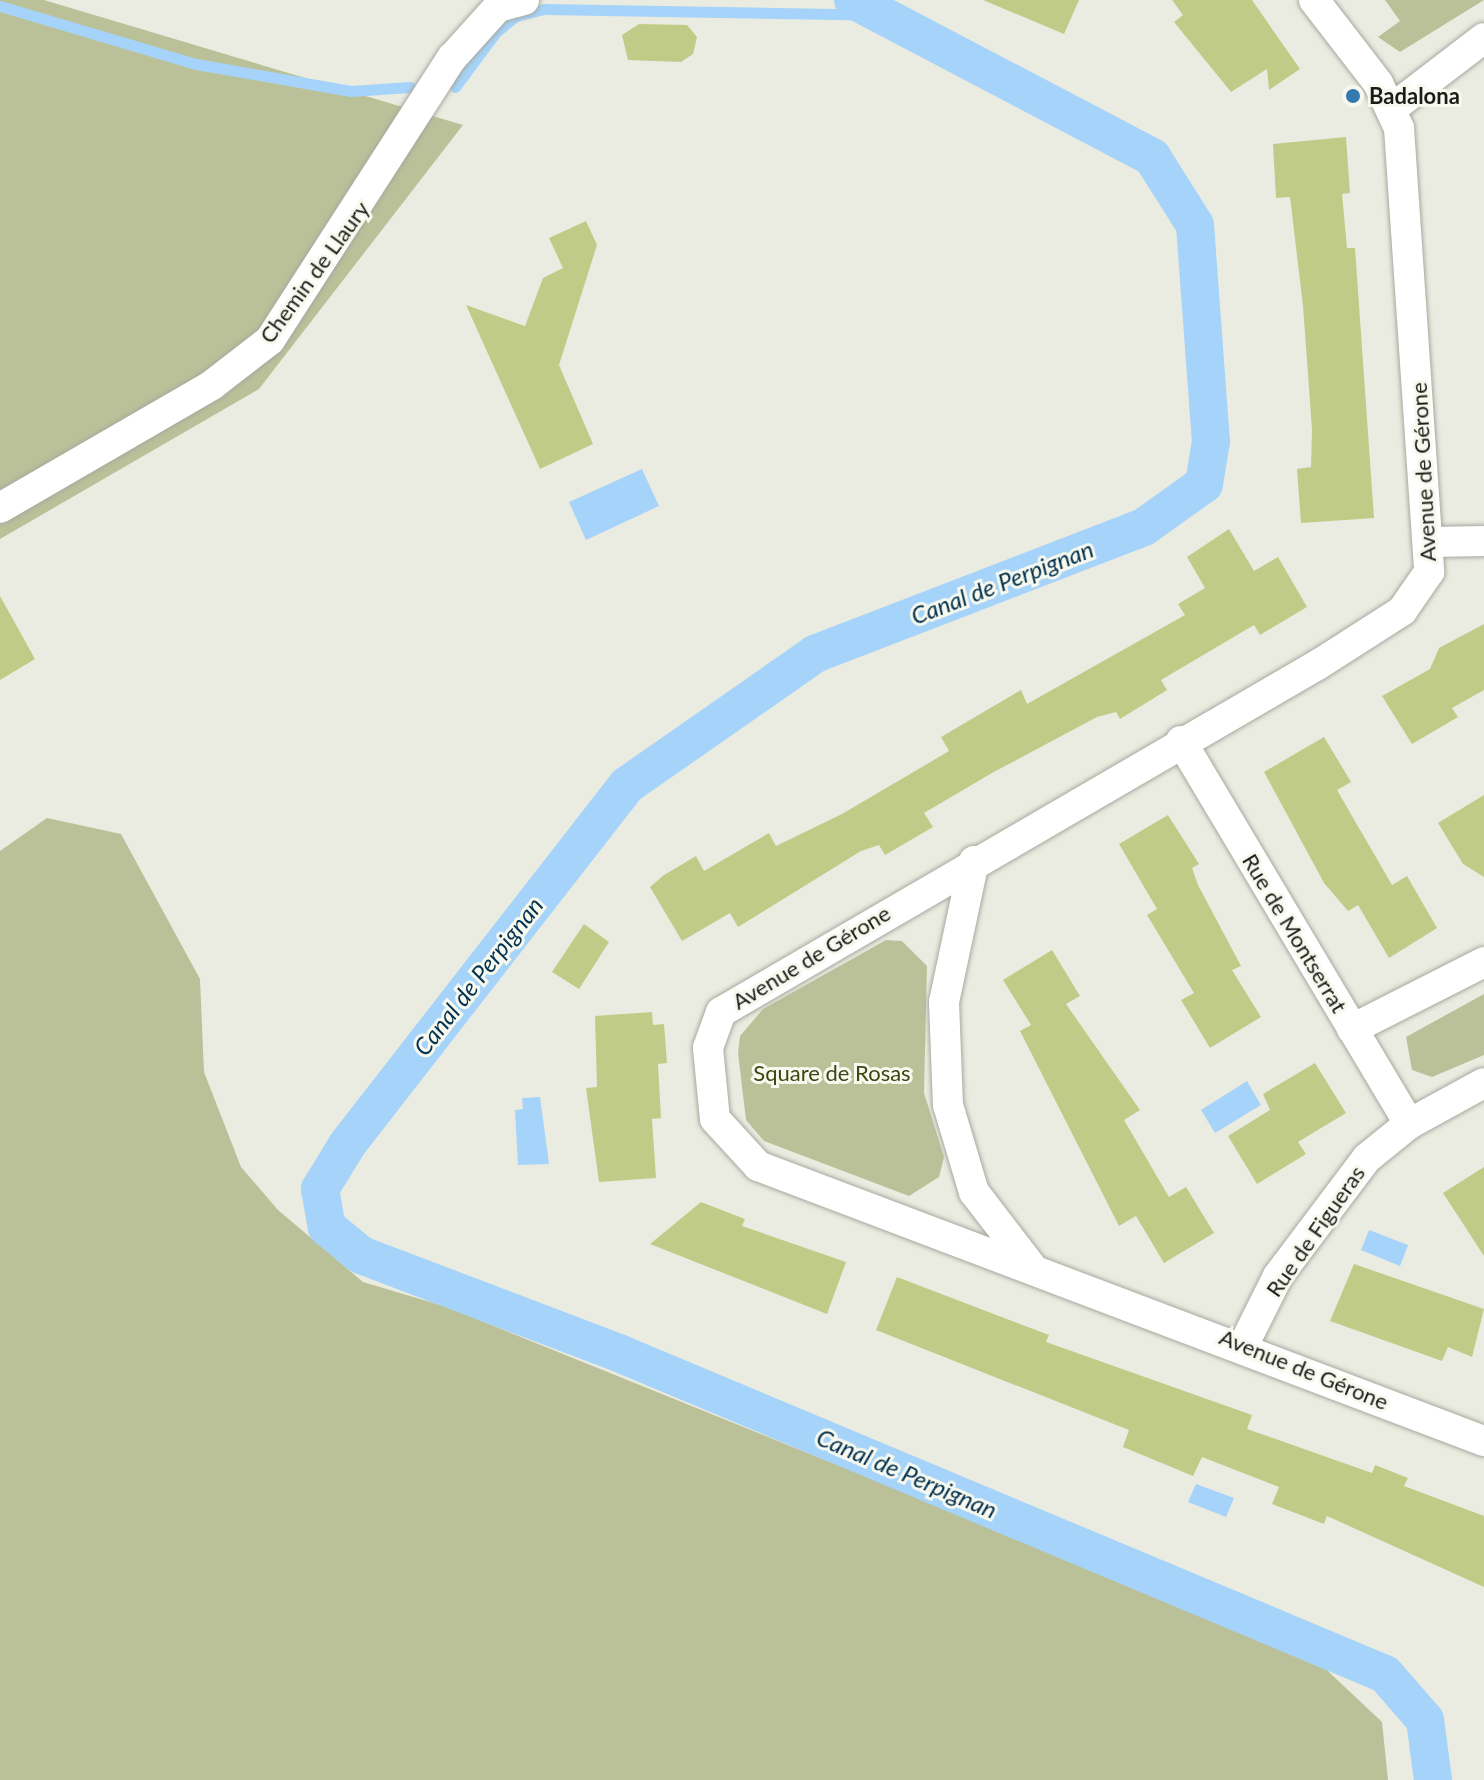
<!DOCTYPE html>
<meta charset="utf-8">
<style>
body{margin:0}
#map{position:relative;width:1484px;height:1780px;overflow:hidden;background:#eaece1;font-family:Lato,sans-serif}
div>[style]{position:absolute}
.green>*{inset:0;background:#bac199}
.water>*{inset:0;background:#a6d3f9}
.stream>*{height:11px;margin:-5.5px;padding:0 5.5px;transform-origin:5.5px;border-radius:5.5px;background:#a6d3f9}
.canal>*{height:38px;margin:-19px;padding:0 19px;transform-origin:19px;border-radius:19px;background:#a6d3f9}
.building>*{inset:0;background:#c1cb88}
.roads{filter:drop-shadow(0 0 2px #a7a99f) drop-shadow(0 0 2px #a7a99f)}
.minor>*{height:30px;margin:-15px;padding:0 15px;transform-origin:15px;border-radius:15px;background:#fff}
.dots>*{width:22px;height:22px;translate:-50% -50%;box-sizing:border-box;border:4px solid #f7f9ee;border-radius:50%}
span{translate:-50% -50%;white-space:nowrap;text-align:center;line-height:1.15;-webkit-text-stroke:6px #f7f9ee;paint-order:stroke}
.poi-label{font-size:22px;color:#1b1c18;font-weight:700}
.left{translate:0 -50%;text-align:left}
.street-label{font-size:22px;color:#1b1c18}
.park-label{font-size:22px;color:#3e4412}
.water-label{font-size:24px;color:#043250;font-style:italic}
</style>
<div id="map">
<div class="green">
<i style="clip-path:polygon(0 0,44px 0,463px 125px,259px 389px,0 539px)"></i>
<i style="clip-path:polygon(1385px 0,1484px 0,1400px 52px,1378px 37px,1400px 21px)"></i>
<i style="clip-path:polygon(47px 818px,121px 834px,200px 979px,204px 1072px,241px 1167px,278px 1210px,363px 1282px,447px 1307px,1314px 1658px,1382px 1722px,1388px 1780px,0 1780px,0 851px)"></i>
<i style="clip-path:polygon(886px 940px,902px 941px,927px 966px,924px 1093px,944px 1157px,939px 1177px,909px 1196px,764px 1141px,746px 1120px,738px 1053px,740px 1036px,763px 1009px)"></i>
<i style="clip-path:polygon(1484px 994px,1484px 1055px,1432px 1077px,1412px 1070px,1406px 1037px)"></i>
</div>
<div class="water">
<i style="clip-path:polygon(642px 469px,659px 506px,586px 540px,569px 502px)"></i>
<i style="clip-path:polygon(1247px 1081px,1261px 1105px,1215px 1133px,1201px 1110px)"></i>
<i style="clip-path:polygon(540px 1097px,549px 1164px,518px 1165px,515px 1110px,523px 1109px,522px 1098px)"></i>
<i style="clip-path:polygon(1369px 1230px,1408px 1245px,1400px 1266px,1361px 1250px)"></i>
<i style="clip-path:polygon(1196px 1484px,1234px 1498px,1226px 1517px,1188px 1502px)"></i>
</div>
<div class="stream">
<i style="left:0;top:6px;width:204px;rotate:16.5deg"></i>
<i style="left:196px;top:64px;width:157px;rotate:9.9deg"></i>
<i style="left:351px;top:91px;width:59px;rotate:-3.9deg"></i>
<i style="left:455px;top:87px;width:69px;rotate:-53.3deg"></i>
<i style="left:496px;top:32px;width:26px;rotate:-39deg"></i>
<i style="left:516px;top:16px;width:30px;rotate:-14deg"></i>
<i style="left:545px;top:9px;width:335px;rotate:1deg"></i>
</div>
<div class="canal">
<i style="left:853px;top:0;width:338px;rotate:27.7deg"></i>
<i style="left:1152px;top:157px;width:80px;rotate:57.7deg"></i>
<i style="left:1195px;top:225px;width:217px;rotate:85.8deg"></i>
<i style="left:1211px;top:441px;width:44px;rotate:99.2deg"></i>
<i style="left:1204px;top:484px;width:74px;rotate:144.4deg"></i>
<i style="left:1144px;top:527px;width:353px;rotate:158.9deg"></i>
<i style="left:815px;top:654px;width:229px;rotate:145.1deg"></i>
<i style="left:627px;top:785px;width:456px;rotate:127.9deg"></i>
<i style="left:347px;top:1145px;width:52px;rotate:121.5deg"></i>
<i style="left:320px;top:1189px;width:39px;rotate:80deg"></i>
<i style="left:327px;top:1227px;width:44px;rotate:39.5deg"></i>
<i style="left:361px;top:1255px;width:278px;rotate:20.8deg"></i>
<i style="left:621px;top:1354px;width:828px;rotate:22.73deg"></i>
<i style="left:1385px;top:1674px;width:61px;rotate:49deg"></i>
<i style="left:1425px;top:1720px;width:61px;rotate:82.4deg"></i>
</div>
<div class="building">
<i style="clip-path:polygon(983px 0,1079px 0,1064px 34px)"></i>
<i style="clip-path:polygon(1172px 0,1252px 0,1300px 69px,1269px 90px,1267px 69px,1231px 92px,1174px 22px,1183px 15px)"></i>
<i style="clip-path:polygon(639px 24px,687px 25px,697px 37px,693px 54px,681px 62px,628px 60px,622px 35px)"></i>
<i style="clip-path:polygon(1346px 137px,1350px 193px,1342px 194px,1347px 248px,1355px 248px,1374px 518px,1301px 523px,1297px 469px,1311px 467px,1312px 429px,1303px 306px,1290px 197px,1276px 198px,1273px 144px)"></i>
<i style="clip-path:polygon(586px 221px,597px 245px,559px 365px,593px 444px,540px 469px,466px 305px,525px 326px,543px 278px,563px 268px,549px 238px)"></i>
<i style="clip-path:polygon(1229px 529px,1254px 571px,1278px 557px,1307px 607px,1260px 635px,1254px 625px,1161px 680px,1167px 690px,1120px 719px,1116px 712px,1097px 717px,992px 773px,924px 813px,933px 827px,885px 855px,879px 845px,861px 851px,738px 927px,730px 913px,682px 941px,650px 887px,664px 875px,696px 856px,704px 871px,769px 833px,776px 846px,842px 814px,949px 751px,941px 737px,1021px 690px,1027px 704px,1185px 615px,1178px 604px,1205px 588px,1187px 557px)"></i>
<i style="clip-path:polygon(0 596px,35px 659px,0 680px)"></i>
<i style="clip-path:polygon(1484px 624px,1484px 690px,1452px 708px,1458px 717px,1412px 744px,1382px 696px,1430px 669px,1439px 648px)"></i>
<i style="clip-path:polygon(1324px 737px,1351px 782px,1337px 790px,1392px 885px,1407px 876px,1437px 928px,1389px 958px,1358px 905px,1348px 911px,1324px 883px,1264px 772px)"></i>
<i style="clip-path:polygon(1484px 795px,1484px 877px,1463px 864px,1438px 823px)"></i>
<i style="clip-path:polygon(1168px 815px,1199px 864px,1192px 868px,1198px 885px,1241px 966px,1232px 970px,1261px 1017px,1210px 1048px,1181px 1000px,1194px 993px,1147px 915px,1157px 909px,1119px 844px)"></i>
<i style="clip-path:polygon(584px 924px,609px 942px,579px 989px,552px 972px)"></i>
<i style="clip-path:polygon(1052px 950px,1080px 996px,1066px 1004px,1140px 1110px,1124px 1120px,1169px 1197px,1186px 1187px,1214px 1233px,1164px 1263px,1136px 1216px,1119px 1226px,1020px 1031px,1031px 1025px,1003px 980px)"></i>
<i style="clip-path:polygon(652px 1012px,653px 1025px,664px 1024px,667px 1063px,658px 1064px,661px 1118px,652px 1119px,656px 1178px,599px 1182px,586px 1088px,597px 1087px,595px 1016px)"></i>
<i style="clip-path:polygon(1315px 1063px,1346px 1113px,1298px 1142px,1306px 1154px,1257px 1184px,1228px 1136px,1270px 1110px,1263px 1094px)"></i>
<i style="clip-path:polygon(1484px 1167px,1484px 1256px,1443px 1193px)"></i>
<i style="clip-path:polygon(701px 1202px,745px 1219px,742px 1226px,846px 1262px,827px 1314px,650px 1244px)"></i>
<i style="clip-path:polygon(1354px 1264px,1484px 1309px,1472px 1357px,1448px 1347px,1442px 1361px,1330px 1321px)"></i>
<i style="clip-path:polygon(897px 1277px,1049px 1335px,1046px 1342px,1252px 1415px,1247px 1429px,1372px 1473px,1375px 1465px,1408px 1478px,1404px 1486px,1484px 1516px,1484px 1587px,1327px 1516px,1324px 1524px,1272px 1504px,1279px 1487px,1202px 1457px,1193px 1476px,1123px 1447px,1129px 1430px,876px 1330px)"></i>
</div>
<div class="roads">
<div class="minor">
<i style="left:1314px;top:0;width:105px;rotate:52.4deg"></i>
<i style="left:1378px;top:83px;width:50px;rotate:65deg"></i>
<i style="left:1399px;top:128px;width:445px;rotate:86.1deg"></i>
<i style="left:1429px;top:572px;width:47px;rotate:124.7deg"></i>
<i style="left:1402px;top:611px;width:98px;rotate:147.4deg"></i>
<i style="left:1319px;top:664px;width:692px;rotate:149.8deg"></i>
<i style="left:721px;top:1012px;width:38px;rotate:110deg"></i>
<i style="left:708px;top:1048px;width:71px;rotate:84.4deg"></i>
<i style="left:715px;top:1119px;width:64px;rotate:47.5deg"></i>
<i style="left:758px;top:1166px;width:776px;rotate:20.75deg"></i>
<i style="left:1394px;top:107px;width:113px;rotate:-37.5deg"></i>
<i style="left:0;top:508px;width:245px;rotate:-30.1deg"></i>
<i style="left:212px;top:385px;width:73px;rotate:-37.8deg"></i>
<i style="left:270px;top:340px;width:336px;rotate:-57.2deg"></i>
<i style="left:452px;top:58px;width:69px;rotate:-48deg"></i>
<i style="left:498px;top:7px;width:27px;rotate:-15deg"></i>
<i style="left:1432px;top:542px;width:52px;rotate:-1.1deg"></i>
<i style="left:1181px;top:741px;width:446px;rotate:59.2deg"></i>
<i style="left:974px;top:861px;width:144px;rotate:102deg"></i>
<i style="left:944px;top:1002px;width:103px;rotate:87.8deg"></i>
<i style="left:948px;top:1105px;width:91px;rotate:73.4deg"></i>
<i style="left:974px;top:1192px;width:97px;rotate:52.5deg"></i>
<i style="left:1352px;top:1029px;width:148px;rotate:-26.9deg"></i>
<i style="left:1244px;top:1344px;width:76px;rotate:-63.4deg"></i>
<i style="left:1278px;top:1276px;width:148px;rotate:-53deg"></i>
<i style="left:1367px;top:1158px;width:54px;rotate:-39deg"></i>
<i style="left:1409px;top:1124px;width:85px;rotate:-28.7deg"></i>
</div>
</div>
<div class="dots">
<i style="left:1353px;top:96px;background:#347aaf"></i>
</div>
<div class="poi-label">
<span class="left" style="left:1369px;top:96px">Badalona</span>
</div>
<div class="street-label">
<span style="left:314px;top:272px;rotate:-54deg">Chemin de Llaury</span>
<span style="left:1423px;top:472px;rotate:-93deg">Avenue de Gérone</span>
<span style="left:1295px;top:933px;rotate:59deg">Rue de Montserrat</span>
<span style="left:811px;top:957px;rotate:-31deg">Avenue de Gérone</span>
<span style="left:1315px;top:1231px;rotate:-55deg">Rue de Figueras</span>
<span style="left:1304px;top:1369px;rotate:22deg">Avenue de Gérone</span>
</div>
<div class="park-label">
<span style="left:832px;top:1073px">Square de Rosas</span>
</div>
<div class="water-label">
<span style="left:1002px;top:582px;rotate:-21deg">Canal de Perpignan</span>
<span style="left:478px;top:976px;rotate:-52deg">Canal de Perpignan</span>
<span style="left:907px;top:1473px;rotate:23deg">Canal de Perpignan</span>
</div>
</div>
